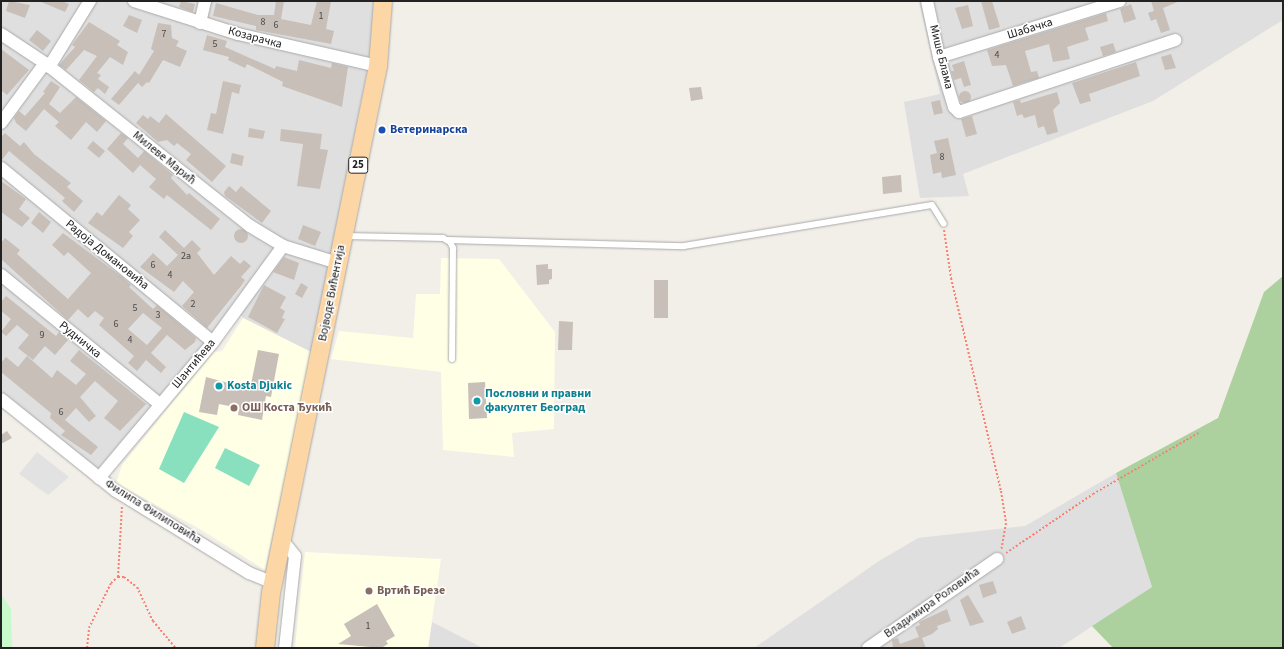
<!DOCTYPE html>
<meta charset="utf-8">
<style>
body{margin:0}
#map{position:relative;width:1284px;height:649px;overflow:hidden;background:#f2efe9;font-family:"Source Sans 3",sans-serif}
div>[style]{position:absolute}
.residential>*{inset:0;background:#e0dfdf}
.education>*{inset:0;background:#ffffe5}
.forest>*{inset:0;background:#add19e}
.park>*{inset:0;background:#c8facc}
.pitch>*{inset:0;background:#88e0be}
.parking>*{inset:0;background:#e2e2e2}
.building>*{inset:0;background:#c7bfb8}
.round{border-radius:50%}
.path>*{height:2px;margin-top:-1px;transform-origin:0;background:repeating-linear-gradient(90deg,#fa8072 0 2px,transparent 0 4px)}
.roads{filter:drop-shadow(0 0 1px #a9a9a9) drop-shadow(0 0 1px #a9a9a9)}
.lane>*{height:6px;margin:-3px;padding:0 3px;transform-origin:3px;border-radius:3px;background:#fff}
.street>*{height:12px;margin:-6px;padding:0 6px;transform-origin:6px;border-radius:6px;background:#fff}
.primary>*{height:18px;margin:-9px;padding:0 9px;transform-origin:9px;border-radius:9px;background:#fcd6a4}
.dots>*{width:11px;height:11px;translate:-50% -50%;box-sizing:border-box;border:2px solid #fff;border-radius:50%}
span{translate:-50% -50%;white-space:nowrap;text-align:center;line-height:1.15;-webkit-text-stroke:3px #fff;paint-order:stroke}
.number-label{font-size:10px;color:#4b4948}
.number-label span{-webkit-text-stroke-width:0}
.shield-label span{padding:1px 3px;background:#fff;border:1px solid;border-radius:3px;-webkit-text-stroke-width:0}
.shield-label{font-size:11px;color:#222;font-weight:700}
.street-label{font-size:12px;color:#222}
.transit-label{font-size:12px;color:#164399;font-weight:700}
.left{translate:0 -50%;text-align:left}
.culture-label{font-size:12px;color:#0d838f;font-weight:700}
.education-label{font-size:12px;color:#785e54;font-weight:700}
.frame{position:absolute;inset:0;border:2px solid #222;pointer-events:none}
</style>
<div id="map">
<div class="residential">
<i style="clip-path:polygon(1px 1px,374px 1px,375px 31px,311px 352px,243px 318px,236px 310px,97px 472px,1px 394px)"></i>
<i style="clip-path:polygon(919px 1px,1283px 1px,1283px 20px,1153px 101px,963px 174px,969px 196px,920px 198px,904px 102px,940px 94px)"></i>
<i style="clip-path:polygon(1116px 473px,1152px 587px,1059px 648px,754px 648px,879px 561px,918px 538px,1025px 526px)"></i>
<i style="clip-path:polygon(432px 622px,483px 648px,428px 648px)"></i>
</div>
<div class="education">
<i style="clip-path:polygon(441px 258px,499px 259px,555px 332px,554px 429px,512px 433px,514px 457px,443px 450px,441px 372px,331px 359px,339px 331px,413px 338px,416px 294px,440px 294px)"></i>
<i style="clip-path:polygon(243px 318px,311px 352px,265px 570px,200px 529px,116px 483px,122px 465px,214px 352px,222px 351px)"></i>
<i style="clip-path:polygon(305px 552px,441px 559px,428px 648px,295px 648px)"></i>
</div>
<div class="forest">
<i style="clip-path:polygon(1283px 276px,1283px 648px,1113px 648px,1092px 626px,1152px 587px,1116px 473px,1218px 418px,1264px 292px)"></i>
</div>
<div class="park">
<i style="clip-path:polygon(1px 594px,11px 609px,12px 648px,1px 648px)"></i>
</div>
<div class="pitch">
<i style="clip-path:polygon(184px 412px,219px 427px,184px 483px,159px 469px)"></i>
<i style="clip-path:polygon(225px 448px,260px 465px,249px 486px,215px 468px)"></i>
</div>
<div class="parking">
<i style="clip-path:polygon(37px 452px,69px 477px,48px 495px,19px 474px)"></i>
</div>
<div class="building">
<i style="clip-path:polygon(9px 1px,30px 5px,25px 18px,6px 11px)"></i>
<i style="clip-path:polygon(39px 1px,62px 1px,69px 4px,65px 12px)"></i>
<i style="clip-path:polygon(181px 1px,195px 4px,193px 12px,179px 7px)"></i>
<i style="clip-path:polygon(276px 1px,284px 1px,281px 19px,311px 25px,317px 1px,331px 1px,326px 29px,334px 31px,331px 44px,256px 30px,256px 26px,213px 16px,216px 3px,258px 15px,274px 15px)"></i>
<i style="clip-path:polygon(981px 1px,992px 1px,1000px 27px,989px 30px)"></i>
<i style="clip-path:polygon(1151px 1px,1180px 1px,1163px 8px,1170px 30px,1161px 33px,1156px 19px,1151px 21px,1148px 13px,1154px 11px)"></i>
<i style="clip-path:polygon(1131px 4px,1136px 19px,1124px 23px,1120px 9px)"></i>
<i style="clip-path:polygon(968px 5px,973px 26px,962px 29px,955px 8px)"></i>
<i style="clip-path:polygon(1106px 13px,1108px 21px,1085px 28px,1089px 40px,1067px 47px,1070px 59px,1053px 62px,1049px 44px,1025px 51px,1031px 72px,1037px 71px,1039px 78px,1013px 86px,1006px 65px,992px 66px,987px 50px)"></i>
<i style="clip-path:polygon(129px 15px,142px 20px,137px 33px,123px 26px)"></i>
<i style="clip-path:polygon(89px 22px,120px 41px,117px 45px,128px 52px,123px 65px,110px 57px,97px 73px,101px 75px,98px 79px,109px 87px,105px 94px,98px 88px,94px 92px,79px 80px,97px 56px,84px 50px,66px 70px,59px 65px,75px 47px,72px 45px)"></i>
<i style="clip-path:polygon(158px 23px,171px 25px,172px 38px,179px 41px,176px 46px,187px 51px,180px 67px,163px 60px,149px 83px,147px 82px,142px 87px,138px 83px,119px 105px,111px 99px,135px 71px,139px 75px,154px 51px,151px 49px)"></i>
<i style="clip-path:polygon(37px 30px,51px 41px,43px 51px,29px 40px)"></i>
<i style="clip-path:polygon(207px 35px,227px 41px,225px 47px,275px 69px,276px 66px,297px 71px,299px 60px,331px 68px,332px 63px,348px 67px,342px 107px,282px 86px,283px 82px,247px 64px,245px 68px,228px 60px,229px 57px,203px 50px)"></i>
<i style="clip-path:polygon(1113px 43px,1116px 52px,1103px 56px,1100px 47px)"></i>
<i style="clip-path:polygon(1px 49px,29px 70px,7px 95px,1px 90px)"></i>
<i style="clip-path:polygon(1171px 54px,1176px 68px,1165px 70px,1161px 57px)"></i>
<i style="clip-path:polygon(964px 61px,971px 85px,964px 87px,961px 78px,954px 80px,951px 71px,954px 71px,952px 65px)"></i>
<i style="clip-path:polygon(1136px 62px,1140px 76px,1089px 94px,1091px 101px,1080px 104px,1072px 83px)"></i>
<i style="clip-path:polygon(51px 81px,60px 87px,49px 104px,60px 113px,76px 97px,106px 121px,97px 132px,86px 122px,71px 140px,55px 126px,59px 122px,44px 109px,26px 131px,16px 123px,14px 118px,19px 111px,25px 116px,45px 93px,43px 92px)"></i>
<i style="clip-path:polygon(223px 81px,241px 85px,239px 94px,232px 92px,223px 134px,207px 130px,211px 113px,216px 114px)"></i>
<i style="clip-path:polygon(701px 87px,703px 99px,691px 101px,689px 88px)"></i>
<i class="round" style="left:959px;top:91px;width:12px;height:12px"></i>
<i style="clip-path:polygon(1057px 92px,1060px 103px,1053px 110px,1058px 132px,1047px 135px,1044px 126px,1038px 128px,1035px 115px,1024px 118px,1022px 114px,1017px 116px,1013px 102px,1020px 100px,1021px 103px)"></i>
<i style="clip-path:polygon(940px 100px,943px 113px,934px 115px,931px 102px)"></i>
<i style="clip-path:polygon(166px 114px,226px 166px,212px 182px,186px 160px,191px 154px,177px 143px,174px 146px,167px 140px,158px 142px,136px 123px,143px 115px,148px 119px,150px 116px,159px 123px)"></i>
<i style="clip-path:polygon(972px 116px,977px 134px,966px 137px,961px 119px)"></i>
<i style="clip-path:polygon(249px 128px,265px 131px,263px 139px,248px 137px)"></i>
<i style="clip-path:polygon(281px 129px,322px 134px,320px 149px,328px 150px,320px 189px,297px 186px,303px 144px,280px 141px)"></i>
<i style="clip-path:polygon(5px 133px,20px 146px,24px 142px,34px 154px,71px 183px,67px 187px,83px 201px,74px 212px,62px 201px,65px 198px,9px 151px,1px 161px,1px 137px)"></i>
<i style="clip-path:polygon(121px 133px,128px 138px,123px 144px,138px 158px,144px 151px,173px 175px,171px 178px,187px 195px,189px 193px,220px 219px,211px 230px,167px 195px,164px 199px,149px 187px,156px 179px,140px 165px,133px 173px,107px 149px)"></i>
<i style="clip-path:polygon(948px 138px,956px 175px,942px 178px,941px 172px,933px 174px,930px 155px,937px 153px,934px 141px)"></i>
<i style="clip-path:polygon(93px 141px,105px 151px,99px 158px,87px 148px)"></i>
<i style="clip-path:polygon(232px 153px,244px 156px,242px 166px,230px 163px)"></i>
<i style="clip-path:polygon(901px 175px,902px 192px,883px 194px,882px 177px)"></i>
<i style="clip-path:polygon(1px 181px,26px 199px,19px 209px,30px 218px,22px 227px,1px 212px)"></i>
<i style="clip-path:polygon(229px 186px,236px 192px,241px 186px,271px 211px,262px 223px,225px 196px,224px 192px)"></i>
<i style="clip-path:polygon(119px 195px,131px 205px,128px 209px,140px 220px,129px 232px,133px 236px,123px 248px,88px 223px,97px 212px,102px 216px)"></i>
<i style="clip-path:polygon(39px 212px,51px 222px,43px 233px,31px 223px)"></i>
<i style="clip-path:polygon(303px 225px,321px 232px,315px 246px,298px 239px)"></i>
<i class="round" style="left:234px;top:229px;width:14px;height:14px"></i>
<i style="clip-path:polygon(165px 230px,184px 248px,192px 240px,201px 249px,197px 253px,214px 275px,231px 256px,240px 264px,244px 260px,251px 266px,241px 277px,245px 280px,241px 286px,207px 328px,182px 306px,194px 292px,183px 281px,174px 292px,140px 267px,153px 253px,167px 266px,178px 255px,159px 237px)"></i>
<i style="clip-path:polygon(evenodd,63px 233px,122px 277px,131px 285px,129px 287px,153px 309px,157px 305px,196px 338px,195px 342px,185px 350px,167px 335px,151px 353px,166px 367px,161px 373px,146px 360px,137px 371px,128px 363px,134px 356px,99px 325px,104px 318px,95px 311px,88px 318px,78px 309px,68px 320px,1px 259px,1px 243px,5px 238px,20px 250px,17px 254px,68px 299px,91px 273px,68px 252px,64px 256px,52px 245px,63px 233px,143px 313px,162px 328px,147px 345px,128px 329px,143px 313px)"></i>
<i style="clip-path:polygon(284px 257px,299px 263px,294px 280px,273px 272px)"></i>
<i style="clip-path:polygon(548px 264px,548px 269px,552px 269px,552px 279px,549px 280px,549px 284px,537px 285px,536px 265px)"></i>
<i style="clip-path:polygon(654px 280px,668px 280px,668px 318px,654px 318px)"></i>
<i style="clip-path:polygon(301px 283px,308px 287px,302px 298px,295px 294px)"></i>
<i style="clip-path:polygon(264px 285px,286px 297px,280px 308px,285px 311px,282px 318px,285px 319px,277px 333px,248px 317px)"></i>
<i style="clip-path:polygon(6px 296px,56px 336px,59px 332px,68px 340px,55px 355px,45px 346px,33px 360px,18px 348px,29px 335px,17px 325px,6px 336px,1px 332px,11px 319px,1px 311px,1px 302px)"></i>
<i style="clip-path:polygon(559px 321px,573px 322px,572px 350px,558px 350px)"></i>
<i style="clip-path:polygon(79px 350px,146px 404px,120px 431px,104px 418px,118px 401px,95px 381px,80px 397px,96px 416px,89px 422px,76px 408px,65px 420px,98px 447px,91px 455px,61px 435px,65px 431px,50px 418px,51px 413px,1px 372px,1px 363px,6px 357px,18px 367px,27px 356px,52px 378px,57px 370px,76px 385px,86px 374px,70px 361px)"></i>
<i style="clip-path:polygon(258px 350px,279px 354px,271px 397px,266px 396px,262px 420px,238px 415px,239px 408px,219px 404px,217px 415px,199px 412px,206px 377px,250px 389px)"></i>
<i style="clip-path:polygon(485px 382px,487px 418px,469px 419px,468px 383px)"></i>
<i style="clip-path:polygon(7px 431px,12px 438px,1px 444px,1px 435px)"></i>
<i style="clip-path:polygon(993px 581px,997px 593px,983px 598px,979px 585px)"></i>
<i style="clip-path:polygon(968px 595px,984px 622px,970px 626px,960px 600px)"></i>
<i style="clip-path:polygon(377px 604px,395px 636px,386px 641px,388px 644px,381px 648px,338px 644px,351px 636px,344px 624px)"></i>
<i style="clip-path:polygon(947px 609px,951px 621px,937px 626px,938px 629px,932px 634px,922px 638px,926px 648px,893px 648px,892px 640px,898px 638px,900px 644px,919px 637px,915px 627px,920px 625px,919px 622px)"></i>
<i style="clip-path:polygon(1021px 616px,1026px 629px,1012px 634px,1007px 622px)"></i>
</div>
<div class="path">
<i style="left:944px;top:230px;width:49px;rotate:81.7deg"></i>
<i style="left:951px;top:278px;width:219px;rotate:76.8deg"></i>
<i style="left:1001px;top:491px;width:32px;rotate:81deg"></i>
<i style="left:1006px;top:523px;width:27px;rotate:100deg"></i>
<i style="left:1006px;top:553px;width:105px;rotate:-34.1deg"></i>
<i style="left:1093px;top:494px;width:124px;rotate:-30.1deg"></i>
<i style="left:118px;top:577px;width:71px;rotate:-86.8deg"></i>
<i style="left:87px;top:648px;width:20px;rotate:-84deg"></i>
<i style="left:89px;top:628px;width:50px;rotate:-63.9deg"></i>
<i style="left:111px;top:583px;width:9px;rotate:-41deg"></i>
<i style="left:118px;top:577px;width:6px"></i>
<i style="left:124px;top:577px;width:16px;rotate:38deg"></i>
<i style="left:137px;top:587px;width:38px;rotate:65deg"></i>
<i style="left:153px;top:621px;width:35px;rotate:50deg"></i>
</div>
<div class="roads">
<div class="lane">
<i style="left:345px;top:236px;width:98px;rotate:1.2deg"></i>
<i style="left:443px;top:238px;width:8px;rotate:30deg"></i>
<i style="left:450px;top:242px;width:7px;rotate:63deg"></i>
<i style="left:453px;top:248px;width:111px;rotate:90.5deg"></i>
<i style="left:448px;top:240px;width:236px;rotate:1.5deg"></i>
<i style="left:684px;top:246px;width:251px;rotate:-9.4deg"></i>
<i style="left:932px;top:205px;width:22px;rotate:58deg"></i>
</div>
<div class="street">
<i style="left:134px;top:1px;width:109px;rotate:17.6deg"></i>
<i style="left:238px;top:34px;width:144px;rotate:12.9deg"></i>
<i style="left:927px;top:1px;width:57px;rotate:77.9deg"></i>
<i style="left:939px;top:57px;width:52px;rotate:73.3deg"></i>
<i style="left:954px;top:107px;width:7px;rotate:45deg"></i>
<i style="left:959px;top:112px;width:228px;rotate:-18.4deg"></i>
<i style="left:200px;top:23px;width:23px;rotate:-77deg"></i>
<i style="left:1px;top:34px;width:53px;rotate:33.4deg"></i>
<i style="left:45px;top:63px;width:262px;rotate:38.5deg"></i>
<i style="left:250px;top:226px;width:39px;rotate:31deg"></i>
<i style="left:283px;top:246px;width:58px;rotate:17.2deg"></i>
<i style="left:939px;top:57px;width:189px;rotate:-17.2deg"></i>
<i style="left:49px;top:67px;width:78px;rotate:-58.2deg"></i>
<i style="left:1px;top:123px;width:74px;rotate:-53.7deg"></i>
<i style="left:1px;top:168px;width:274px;rotate:39.4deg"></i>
<i style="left:1px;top:275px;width:205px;rotate:39.1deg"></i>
<i style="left:1px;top:399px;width:147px;rotate:38.7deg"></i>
<i style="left:116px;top:491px;width:156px;rotate:31.7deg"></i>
<i style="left:249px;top:573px;width:27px;rotate:22deg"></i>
<i style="left:99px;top:478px;width:177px;rotate:-50deg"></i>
<i style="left:213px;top:342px;width:119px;rotate:-53.9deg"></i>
<i style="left:283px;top:541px;width:19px;rotate:51deg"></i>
<i style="left:295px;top:556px;width:93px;rotate:96.2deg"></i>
<i style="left:868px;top:648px;width:157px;rotate:-34.6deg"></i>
</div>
<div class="primary">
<i style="left:265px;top:648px;width:55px;rotate:-83.8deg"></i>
<i style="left:271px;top:593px;width:538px;rotate:-78.52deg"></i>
<i style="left:378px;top:66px;width:65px;rotate:-85.6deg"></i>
</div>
</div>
<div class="dots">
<i style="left:382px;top:130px;background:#1a4fb4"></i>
<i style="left:219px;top:386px;background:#0f9aa8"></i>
<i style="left:477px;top:401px;background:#0f9aa8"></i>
<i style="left:234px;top:408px;background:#8d6e63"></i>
<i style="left:369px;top:591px;background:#8d6e63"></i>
</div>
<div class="number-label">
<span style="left:321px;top:17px">1</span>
<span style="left:263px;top:23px">8</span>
<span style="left:276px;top:26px">6</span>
<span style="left:164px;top:35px">7</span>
<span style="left:215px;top:45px">5</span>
<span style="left:997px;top:56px">4</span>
<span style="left:942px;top:158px">8</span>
<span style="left:186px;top:257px">2a</span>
<span style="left:153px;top:266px">6</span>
<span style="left:170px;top:276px">4</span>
<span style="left:193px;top:305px">2</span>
<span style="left:135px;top:309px">5</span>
<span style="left:158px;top:316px">3</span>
<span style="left:116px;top:325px">6</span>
<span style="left:42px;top:336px">9</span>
<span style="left:130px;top:341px">4</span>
<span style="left:61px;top:413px">6</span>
<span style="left:368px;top:627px">1</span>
</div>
<div class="shield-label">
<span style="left:358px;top:165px">25</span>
</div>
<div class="street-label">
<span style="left:1030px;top:29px;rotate:-17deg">Шабачка</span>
<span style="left:255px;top:38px;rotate:15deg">Козарачка</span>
<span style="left:941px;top:57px;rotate:76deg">Мише Блама</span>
<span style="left:164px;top:158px;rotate:39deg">Милеве Марић</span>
<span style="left:107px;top:255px;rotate:39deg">Радоја Домановића</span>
<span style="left:332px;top:293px;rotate:-79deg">Војводе Вићентија</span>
<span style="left:80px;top:340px;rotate:39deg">Рудничка</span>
<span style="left:194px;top:364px;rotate:-50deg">Шантићева</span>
<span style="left:153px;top:512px;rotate:32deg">Филипа Филиповића</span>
<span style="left:932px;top:603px;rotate:-35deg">Владимира Роловића</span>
</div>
<div class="transit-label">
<span class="left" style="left:390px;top:130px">Ветеринарска</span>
</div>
<div class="culture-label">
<span class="left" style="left:227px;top:386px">Kosta Djukic</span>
<span class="left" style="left:485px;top:401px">Пословни и правни<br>факултет Београд</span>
</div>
<div class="education-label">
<span class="left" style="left:242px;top:408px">ОШ Коста Ђукић</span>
<span class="left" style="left:377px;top:591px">Вртић Брезе</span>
</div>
<div class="frame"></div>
</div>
